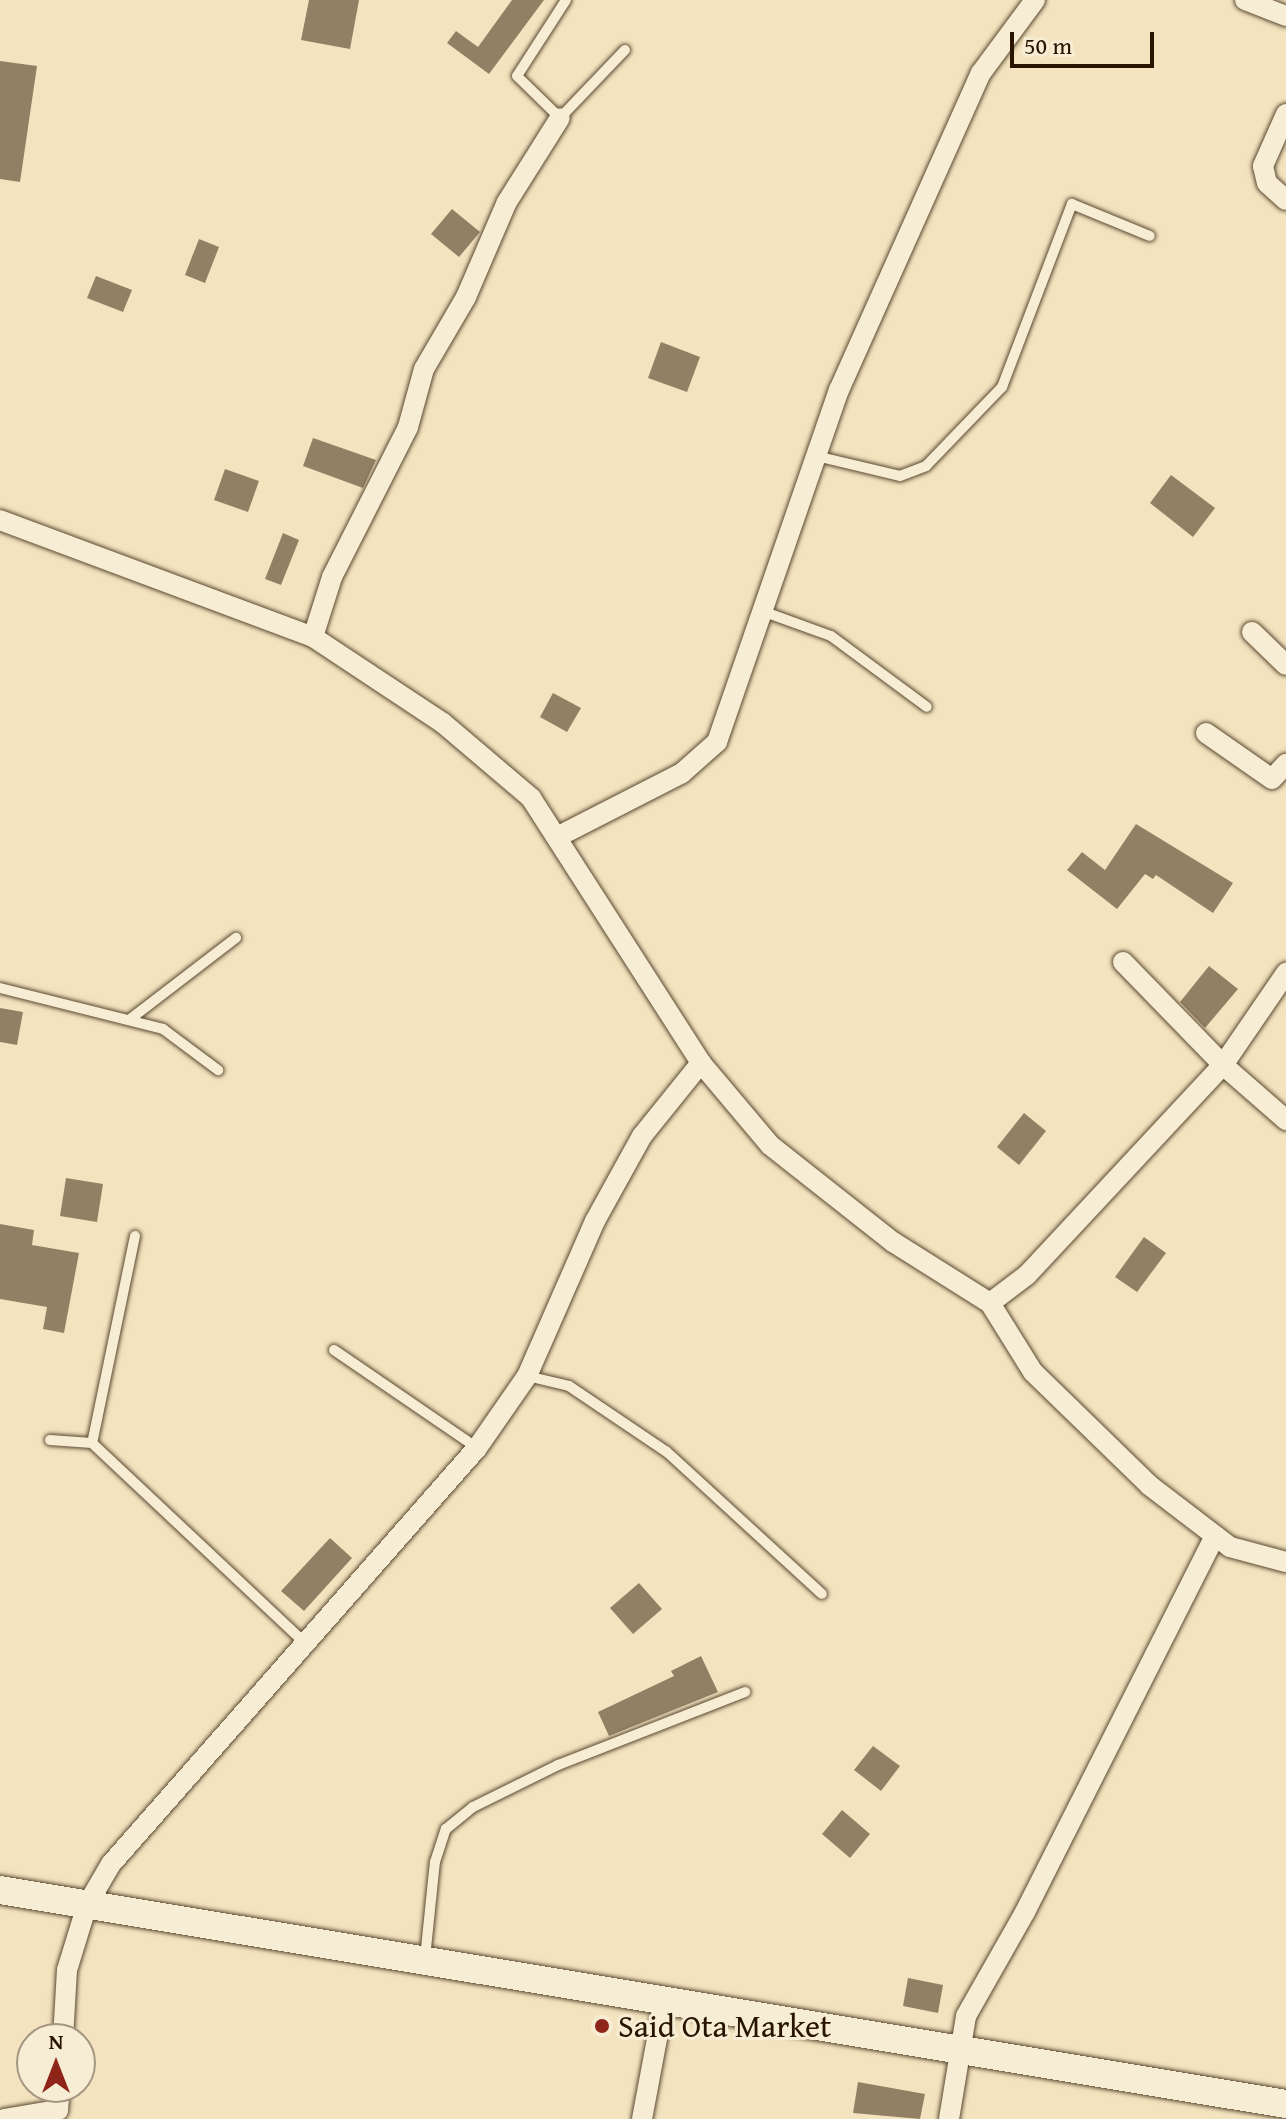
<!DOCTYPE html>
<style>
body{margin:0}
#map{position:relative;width:1286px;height:2119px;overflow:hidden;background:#f3e4bf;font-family:"Gentium Book Plus",serif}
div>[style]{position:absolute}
.building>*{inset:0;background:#928064}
.roads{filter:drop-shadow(0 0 2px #5b4830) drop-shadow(0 0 2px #5b4830)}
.service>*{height:10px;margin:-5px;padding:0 5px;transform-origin:5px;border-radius:5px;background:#f7edd5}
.minor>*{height:20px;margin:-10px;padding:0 10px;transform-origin:10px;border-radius:10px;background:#f7edd5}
.secondary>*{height:28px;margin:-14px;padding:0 14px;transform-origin:14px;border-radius:14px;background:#f7edd5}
.dots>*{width:22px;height:22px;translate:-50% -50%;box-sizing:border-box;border:4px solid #f7edd5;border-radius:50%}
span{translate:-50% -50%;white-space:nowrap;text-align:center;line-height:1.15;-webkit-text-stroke:6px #f7edd5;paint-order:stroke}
.poi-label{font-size:32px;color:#281401}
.left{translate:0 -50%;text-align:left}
.north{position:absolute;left:16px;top:2023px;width:80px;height:80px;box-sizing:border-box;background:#f7edd5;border:2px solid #a49680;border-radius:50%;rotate:0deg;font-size:22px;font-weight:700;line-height:32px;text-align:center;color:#281401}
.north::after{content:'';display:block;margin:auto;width:28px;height:36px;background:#8f2418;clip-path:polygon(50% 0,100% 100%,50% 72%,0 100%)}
.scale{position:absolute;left:1010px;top:32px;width:144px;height:36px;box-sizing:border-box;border:4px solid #281401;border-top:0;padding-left:10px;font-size:24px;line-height:28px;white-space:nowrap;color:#281401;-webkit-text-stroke:6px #f7edd5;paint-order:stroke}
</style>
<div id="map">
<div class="building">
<i style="clip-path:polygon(309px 0,359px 0,350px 49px,301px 40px)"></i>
<i style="clip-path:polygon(512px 0,544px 0,489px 74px,447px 43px,456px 31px,478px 47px)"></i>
<i style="clip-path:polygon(0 61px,37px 66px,20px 182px,0 179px)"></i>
<i style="clip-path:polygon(452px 209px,480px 232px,459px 257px,431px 234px)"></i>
<i style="clip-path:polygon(199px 239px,219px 247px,205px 283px,185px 275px)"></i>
<i style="clip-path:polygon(96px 276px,132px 290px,123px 312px,87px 298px)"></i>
<i style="clip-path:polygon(661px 342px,700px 357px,687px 392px,648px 378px)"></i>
<i style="clip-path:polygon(313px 438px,376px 460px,363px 488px,303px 466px)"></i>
<i style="clip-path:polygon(225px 469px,259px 481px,248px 512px,214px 500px)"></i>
<i style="clip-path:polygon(1171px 475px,1215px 508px,1193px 537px,1150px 503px)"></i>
<i style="clip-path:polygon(283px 533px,299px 540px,281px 585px,265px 579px)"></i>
<i style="clip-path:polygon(553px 693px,581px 708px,567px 732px,540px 717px)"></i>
<i style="clip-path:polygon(1136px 824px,1233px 883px,1213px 913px,1156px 875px,1153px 879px,1145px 874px,1117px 909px,1067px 870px,1082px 852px,1105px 870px)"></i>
<i style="clip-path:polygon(1209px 966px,1238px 989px,1205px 1028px,1180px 1002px)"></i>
<i style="clip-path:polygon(0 1008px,23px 1012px,17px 1045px,0 1042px)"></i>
<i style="clip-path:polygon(1024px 1113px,1046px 1131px,1019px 1165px,997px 1147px)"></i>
<i style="clip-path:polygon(66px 1178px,103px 1184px,97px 1222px,60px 1216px)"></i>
<i style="clip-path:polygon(0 1224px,34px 1230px,32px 1245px,79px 1253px,64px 1333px,43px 1329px,47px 1307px,0 1299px)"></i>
<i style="clip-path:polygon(1144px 1237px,1166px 1253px,1137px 1292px,1115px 1277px)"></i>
<i style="clip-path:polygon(330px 1538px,352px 1558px,304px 1611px,281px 1591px)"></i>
<i style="clip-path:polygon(639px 1583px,662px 1609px,633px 1634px,610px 1608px)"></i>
<i style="clip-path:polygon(701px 1656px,718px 1692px,609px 1736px,598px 1712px,674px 1676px,671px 1671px)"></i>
<i style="clip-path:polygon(873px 1746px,900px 1766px,881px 1791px,854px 1770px)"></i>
<i style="clip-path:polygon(842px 1810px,870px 1834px,850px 1858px,822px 1834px)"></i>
<i style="clip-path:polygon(908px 1978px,943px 1985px,938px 2013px,903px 2006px)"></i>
<i style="clip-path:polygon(858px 2082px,925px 2094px,920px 2119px,853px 2113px)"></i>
</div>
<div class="roads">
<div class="service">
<i style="left:566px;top:0;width:90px;rotate:122.8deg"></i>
<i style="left:517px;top:76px;width:60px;rotate:44.3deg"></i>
<i style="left:560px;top:118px;width:94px;rotate:-46.3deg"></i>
<i style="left:816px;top:456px;width:86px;rotate:13.4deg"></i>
<i style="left:900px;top:476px;width:28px;rotate:-21deg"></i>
<i style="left:926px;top:466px;width:110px;rotate:-46.1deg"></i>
<i style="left:1002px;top:387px;width:196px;rotate:-69.1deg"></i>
<i style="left:1072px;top:204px;width:84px;rotate:22.3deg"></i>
<i style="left:762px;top:611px;width:73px;rotate:19.9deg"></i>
<i style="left:831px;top:636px;width:119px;rotate:36.5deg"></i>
<i style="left:0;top:988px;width:168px;rotate:14.1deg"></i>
<i style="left:163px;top:1029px;width:69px;rotate:36.7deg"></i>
<i style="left:129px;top:1020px;width:135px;rotate:-37.5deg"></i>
<i style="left:135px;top:1236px;width:211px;rotate:101.7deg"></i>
<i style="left:92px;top:1443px;width:294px;rotate:43.2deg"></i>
<i style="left:334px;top:1350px;width:173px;rotate:34.4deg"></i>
<i style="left:527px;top:1376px;width:43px;rotate:13.4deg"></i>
<i style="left:569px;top:1386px;width:118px;rotate:34deg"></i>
<i style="left:667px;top:1452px;width:210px;rotate:42.5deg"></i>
<i style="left:50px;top:1440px;width:42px;rotate:4.1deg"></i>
<i style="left:425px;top:1958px;width:97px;rotate:-84.1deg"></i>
<i style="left:435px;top:1862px;width:35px;rotate:-72deg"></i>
<i style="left:446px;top:1829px;width:35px;rotate:-39deg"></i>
<i style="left:473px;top:1807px;width:95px;rotate:-26.3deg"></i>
<i style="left:558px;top:1765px;width:201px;rotate:-21.3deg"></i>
</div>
<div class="minor">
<i style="left:1245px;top:0;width:44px;rotate:21.3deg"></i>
<i style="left:1286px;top:114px;width:57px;rotate:113.9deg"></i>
<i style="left:1263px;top:166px;width:17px;rotate:77deg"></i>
<i style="left:1267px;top:183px;width:25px;rotate:42deg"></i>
<i style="left:0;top:520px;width:334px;rotate:20.5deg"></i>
<i style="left:313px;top:637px;width:156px;rotate:33.5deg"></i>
<i style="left:443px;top:723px;width:116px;rotate:40.4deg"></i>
<i style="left:531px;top:798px;width:315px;rotate:57.3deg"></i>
<i style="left:701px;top:1063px;width:107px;rotate:49.9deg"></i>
<i style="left:770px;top:1145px;width:157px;rotate:38.3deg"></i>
<i style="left:893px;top:1242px;width:115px;rotate:32.2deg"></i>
<i style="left:990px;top:1303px;width:81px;rotate:58.1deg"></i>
<i style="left:1033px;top:1372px;width:162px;rotate:44.2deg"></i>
<i style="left:1149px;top:1485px;width:102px;rotate:37.4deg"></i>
<i style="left:1230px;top:1547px;width:58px;rotate:15deg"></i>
<i style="left:1252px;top:632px;width:47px;rotate:44.1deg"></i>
<i style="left:313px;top:637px;width:63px;rotate:-72.4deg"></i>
<i style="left:332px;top:577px;width:168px;rotate:-63.1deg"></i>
<i style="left:408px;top:427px;width:60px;rotate:-74.6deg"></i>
<i style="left:424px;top:369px;width:83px;rotate:-59.7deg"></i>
<i style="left:466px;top:297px;width:103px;rotate:-66.7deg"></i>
<i style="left:507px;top:202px;width:99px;rotate:-57.8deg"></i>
<i style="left:1206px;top:733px;width:80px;rotate:34.9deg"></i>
<i style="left:1272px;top:779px;width:21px;rotate:-47deg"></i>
<i style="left:557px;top:837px;width:140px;rotate:-27.1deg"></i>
<i style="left:682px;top:773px;width:47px;rotate:-41.5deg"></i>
<i style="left:717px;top:742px;width:373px;rotate:-70.9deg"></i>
<i style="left:839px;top:390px;width:347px;rotate:-65.9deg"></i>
<i style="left:981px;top:73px;width:91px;rotate:-53.5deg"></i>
<i style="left:1123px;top:962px;width:144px;rotate:45.8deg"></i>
<i style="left:1223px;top:1065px;width:112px;rotate:-55.6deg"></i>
<i style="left:990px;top:1303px;width:46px;rotate:-37.1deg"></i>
<i style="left:1027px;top:1275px;width:287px;rotate:-47deg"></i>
<i style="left:1223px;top:1065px;width:84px;rotate:41.1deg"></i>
<i style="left:63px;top:2039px;width:69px;rotate:-86.7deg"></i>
<i style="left:67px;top:1970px;width:68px;rotate:-72.9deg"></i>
<i style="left:87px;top:1905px;width:48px;rotate:-59.7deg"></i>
<i style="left:111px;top:1864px;width:554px;rotate:-48.66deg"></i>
<i style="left:477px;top:1448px;width:88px;rotate:-55.2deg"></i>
<i style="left:527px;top:1376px;width:169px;rotate:-66.3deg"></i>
<i style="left:595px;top:1221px;width:97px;rotate:-61.1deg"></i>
<i style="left:642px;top:1136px;width:94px;rotate:-51.1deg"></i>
<i style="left:4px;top:2119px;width:55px;rotate:-9.5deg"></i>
<i style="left:58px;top:2110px;width:23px;rotate:-85deg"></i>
<i style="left:642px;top:2119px;width:120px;rotate:-79.4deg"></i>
<i style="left:949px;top:2119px;width:104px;rotate:-80.6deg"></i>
<i style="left:966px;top:2016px;width:120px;rotate:-60.4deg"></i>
<i style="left:1025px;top:1912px;width:421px;rotate:-63.2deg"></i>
</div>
<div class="secondary">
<i style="left:0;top:1890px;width:1304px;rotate:9.45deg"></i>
</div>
</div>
<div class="dots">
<i style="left:602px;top:2026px;background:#8f2418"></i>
</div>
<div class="poi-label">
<span class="left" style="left:618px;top:2026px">Said Ota Market</span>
</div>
<div class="north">N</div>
<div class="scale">50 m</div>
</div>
